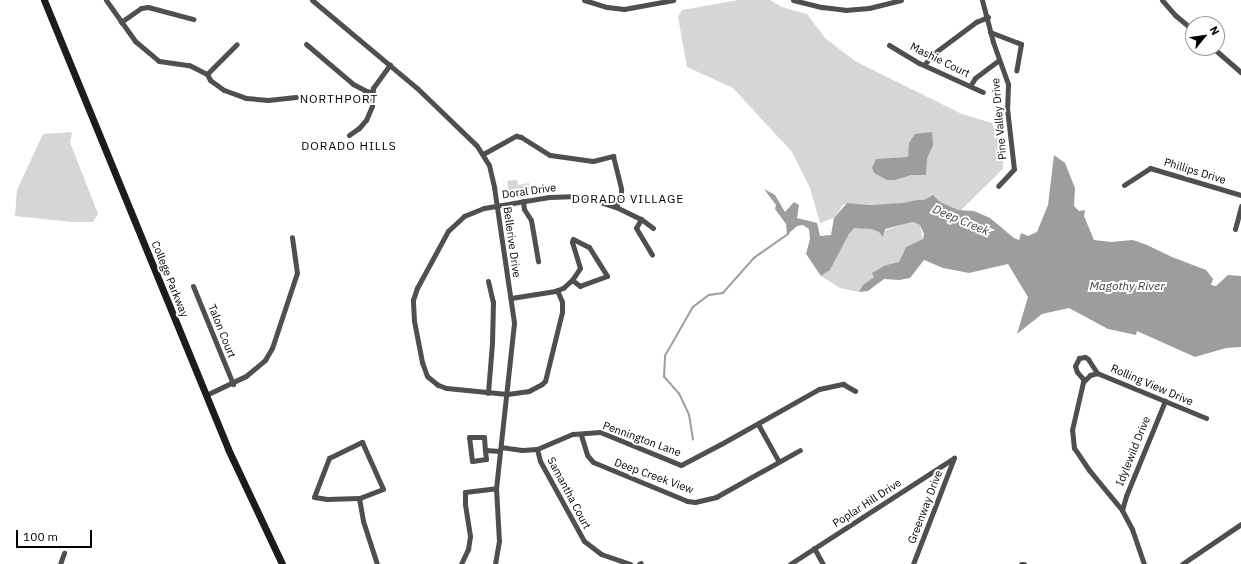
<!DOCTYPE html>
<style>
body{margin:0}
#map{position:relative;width:1241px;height:564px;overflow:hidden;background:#fff;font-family:"IBM Plex Sans",sans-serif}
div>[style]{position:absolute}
.green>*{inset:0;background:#d6d6d6}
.water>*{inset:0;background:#9d9d9d}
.stream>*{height:1.5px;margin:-0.75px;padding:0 0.75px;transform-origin:0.75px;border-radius:0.75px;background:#9d9d9d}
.street>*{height:5px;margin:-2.5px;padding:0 2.5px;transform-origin:2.5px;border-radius:2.5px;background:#4f4f4f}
.secondary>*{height:7px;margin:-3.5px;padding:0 3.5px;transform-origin:3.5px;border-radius:3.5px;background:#1c1c1c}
span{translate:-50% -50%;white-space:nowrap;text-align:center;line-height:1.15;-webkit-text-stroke:4px #fff;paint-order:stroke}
.street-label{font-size:11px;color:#000}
.neighbourhood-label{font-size:12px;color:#000;letter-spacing:1px}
.water-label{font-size:12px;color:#3e3e3e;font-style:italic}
.north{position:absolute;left:1185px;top:16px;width:40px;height:40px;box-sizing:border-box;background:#fff;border:1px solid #999;border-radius:50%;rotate:61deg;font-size:11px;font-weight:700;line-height:16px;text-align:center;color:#000}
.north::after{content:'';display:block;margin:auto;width:14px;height:18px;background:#000;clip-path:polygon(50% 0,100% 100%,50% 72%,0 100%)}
.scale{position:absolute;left:16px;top:530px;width:76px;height:18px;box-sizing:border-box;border:2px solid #000;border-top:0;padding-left:5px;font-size:12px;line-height:14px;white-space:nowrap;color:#000;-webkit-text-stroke:3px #fff;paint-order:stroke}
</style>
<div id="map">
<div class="green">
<i style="clip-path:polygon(738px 0,770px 0,782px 7px,807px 14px,825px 38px,855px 61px,962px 114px,992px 123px,1003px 143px,1003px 169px,957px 214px,898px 204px,854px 205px,848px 203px,843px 205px,834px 218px,820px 223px,810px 188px,792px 152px,733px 88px,687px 67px,678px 17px,682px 10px)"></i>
<i style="clip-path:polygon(72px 132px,70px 142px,98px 214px,93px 222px,72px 222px,15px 216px,17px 190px,43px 134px)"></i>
<i style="clip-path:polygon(517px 180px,518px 185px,529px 183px,530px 190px,509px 194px,507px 181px)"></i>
<i style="clip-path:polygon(913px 222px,920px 225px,923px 239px,906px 247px,899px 262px,886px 265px,873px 274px,874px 277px,863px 285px,859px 292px,840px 288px,821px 276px,830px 270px,849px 234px,854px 227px,871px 229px,879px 232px)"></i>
</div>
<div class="water">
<i style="clip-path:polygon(932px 132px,933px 145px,927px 159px,926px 175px,911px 175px,895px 180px,887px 180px,874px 173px,872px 168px,876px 159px,908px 157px,909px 143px,915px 134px)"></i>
<i style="clip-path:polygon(1054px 155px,1065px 163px,1075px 188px,1074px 206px,1079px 211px,1085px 210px,1084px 216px,1094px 240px,1111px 242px,1133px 240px,1147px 245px,1172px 257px,1206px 270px,1213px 279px,1211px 285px,1216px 286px,1228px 275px,1241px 276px,1241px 347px,1226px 348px,1195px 357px,1137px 331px,1136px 335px,1108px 329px,1069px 308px,1042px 314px,1017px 334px,1028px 297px,1008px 264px,969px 273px,943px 268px,924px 260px,910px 278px,899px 280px,884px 279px,868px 291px,859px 292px,863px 285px,874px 277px,872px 273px,886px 265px,899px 262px,906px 247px,923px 239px,924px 234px,920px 225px,913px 222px,885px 229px,883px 237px,879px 232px,871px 229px,854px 228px,849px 234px,830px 270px,821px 276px,806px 254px,810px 239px,809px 229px,803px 225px,797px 226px,787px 235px,786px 224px,775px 209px,776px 205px,764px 189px,775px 195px,785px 212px,794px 202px,799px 205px,797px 218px,817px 223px,820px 236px,831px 235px,834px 218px,847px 203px,869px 205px,903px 203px,917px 200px,924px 200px,933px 195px,940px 202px,958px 210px,974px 211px,990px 218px,1014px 238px,1019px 240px,1021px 233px,1028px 236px,1037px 232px,1048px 205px)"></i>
</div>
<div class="stream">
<i style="left:693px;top:440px;width:25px;rotate:-99deg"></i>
<i style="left:689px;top:415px;width:23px;rotate:-115deg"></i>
<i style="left:679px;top:394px;width:23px;rotate:-131deg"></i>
<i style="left:664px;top:377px;width:21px;rotate:-87deg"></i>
<i style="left:665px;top:356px;width:56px;rotate:-60.3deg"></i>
<i style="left:693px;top:307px;width:20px;rotate:-37deg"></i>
<i style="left:709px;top:295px;width:14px;rotate:-8deg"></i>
<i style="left:723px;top:293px;width:47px;rotate:-48.5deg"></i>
<i style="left:754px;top:258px;width:42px;rotate:-35.2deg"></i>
</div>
<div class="street">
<i style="left:106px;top:0;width:50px;rotate:54.7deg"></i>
<i style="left:135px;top:41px;width:31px;rotate:40deg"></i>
<i style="left:159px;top:61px;width:30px;rotate:8deg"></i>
<i style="left:189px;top:65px;width:20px;rotate:27deg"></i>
<i style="left:207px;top:74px;width:7px;rotate:63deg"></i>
<i style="left:210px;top:80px;width:17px;rotate:36deg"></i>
<i style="left:224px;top:90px;width:23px;rotate:20deg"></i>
<i style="left:246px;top:98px;width:22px;rotate:5deg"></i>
<i style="left:268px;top:100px;width:28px;rotate:-6deg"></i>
<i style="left:312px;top:0;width:137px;rotate:40deg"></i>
<i style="left:417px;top:88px;width:83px;rotate:44deg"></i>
<i style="left:477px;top:146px;width:22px;rotate:58deg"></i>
<i style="left:489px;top:165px;width:23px;rotate:77deg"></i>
<i style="left:494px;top:187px;width:137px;rotate:81.6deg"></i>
<i style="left:514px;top:323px;width:166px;rotate:96.2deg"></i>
<i style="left:496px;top:488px;width:53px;rotate:86.8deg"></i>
<i style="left:499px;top:541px;width:23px;rotate:100deg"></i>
<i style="left:584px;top:0;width:24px;rotate:17deg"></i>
<i style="left:607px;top:7px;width:17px;rotate:7deg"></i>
<i style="left:624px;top:9px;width:50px;rotate:-10.4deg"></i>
<i style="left:793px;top:0;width:30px;rotate:14deg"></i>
<i style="left:822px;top:7px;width:23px;rotate:7deg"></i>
<i style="left:845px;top:10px;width:24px;rotate:-5deg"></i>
<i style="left:869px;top:8px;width:33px;rotate:-14deg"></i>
<i style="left:982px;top:0;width:43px;rotate:75.3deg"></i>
<i style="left:993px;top:42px;width:45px;rotate:70.3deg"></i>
<i style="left:1008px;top:84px;width:24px;rotate:92deg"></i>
<i style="left:1007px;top:108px;width:61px;rotate:83.5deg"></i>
<i style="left:1014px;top:169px;width:23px;rotate:133deg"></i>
<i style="left:1162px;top:0;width:20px;rotate:49deg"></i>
<i style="left:1175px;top:15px;width:23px;rotate:40deg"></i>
<i style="left:121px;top:22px;width:24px;rotate:-35deg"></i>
<i style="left:141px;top:8px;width:7px;rotate:-8deg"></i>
<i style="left:148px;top:7px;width:47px;rotate:14.9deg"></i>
<i style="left:990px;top:32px;width:33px;rotate:21deg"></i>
<i style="left:1021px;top:44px;width:27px;rotate:100deg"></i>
<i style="left:306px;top:44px;width:62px;rotate:40.4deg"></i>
<i style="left:353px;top:84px;width:15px;rotate:28deg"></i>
<i style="left:366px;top:91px;width:6px;rotate:9deg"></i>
<i style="left:889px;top:45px;width:35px;rotate:31deg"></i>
<i style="left:919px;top:63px;width:70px;rotate:24.4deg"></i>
<i style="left:1213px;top:48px;width:37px;rotate:41deg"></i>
<i style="left:924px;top:65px;width:14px;rotate:-51deg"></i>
<i style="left:933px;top:54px;width:54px;rotate:-36.7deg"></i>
<i style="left:976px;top:22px;width:13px;rotate:-23deg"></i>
<i style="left:207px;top:74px;width:42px;rotate:-45deg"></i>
<i style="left:970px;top:86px;width:9px;rotate:-58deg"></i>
<i style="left:975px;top:78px;width:30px;rotate:-37deg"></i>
<i style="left:349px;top:135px;width:12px;rotate:-35deg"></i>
<i style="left:359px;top:128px;width:11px;rotate:-49deg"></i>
<i style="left:366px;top:120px;width:15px;rotate:-67deg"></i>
<i style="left:372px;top:106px;width:18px;rotate:-87deg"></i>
<i style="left:373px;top:88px;width:29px;rotate:-54deg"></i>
<i style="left:483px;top:154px;width:38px;rotate:-29deg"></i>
<i style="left:516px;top:136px;width:5px;rotate:11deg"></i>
<i style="left:521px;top:137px;width:34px;rotate:32deg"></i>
<i style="left:550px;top:155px;width:43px;rotate:7.9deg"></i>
<i style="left:593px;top:161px;width:21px;rotate:-14deg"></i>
<i style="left:613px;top:156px;width:34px;rotate:76deg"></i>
<i style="left:621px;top:189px;width:6px;rotate:90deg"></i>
<i style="left:621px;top:195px;width:13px;rotate:113deg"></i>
<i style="left:1124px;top:185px;width:31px;rotate:-33deg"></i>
<i style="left:1150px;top:168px;width:95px;rotate:16.5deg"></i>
<i style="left:523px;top:201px;width:8px;rotate:83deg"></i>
<i style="left:524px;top:209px;width:13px;rotate:58deg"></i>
<i style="left:531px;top:220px;width:42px;rotate:80.3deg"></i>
<i style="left:641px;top:219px;width:10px;rotate:119deg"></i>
<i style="left:636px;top:228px;width:31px;rotate:59deg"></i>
<i style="left:1235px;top:229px;width:24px;rotate:-75deg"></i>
<i style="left:488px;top:281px;width:22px;rotate:77deg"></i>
<i style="left:493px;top:302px;width:41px;rotate:91.4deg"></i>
<i style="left:492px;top:343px;width:50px;rotate:94.6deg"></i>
<i style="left:193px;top:286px;width:106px;rotate:67.8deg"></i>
<i style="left:557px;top:290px;width:13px;rotate:67deg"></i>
<i style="left:562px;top:302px;width:10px;rotate:90deg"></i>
<i style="left:562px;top:312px;width:71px;rotate:103.8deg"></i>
<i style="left:545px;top:381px;width:4px;rotate:135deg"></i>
<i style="left:542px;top:384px;width:15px;rotate:152deg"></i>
<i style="left:529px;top:391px;width:22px;rotate:172deg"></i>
<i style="left:507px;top:394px;width:61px;rotate:-174.4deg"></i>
<i style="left:446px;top:388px;width:9px;rotate:-159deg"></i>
<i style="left:438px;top:385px;width:14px;rotate:-141deg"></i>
<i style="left:427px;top:376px;width:15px;rotate:-110deg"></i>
<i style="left:422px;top:362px;width:42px;rotate:-101deg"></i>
<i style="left:414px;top:321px;width:21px;rotate:-93deg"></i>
<i style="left:413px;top:300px;width:13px;rotate:-72deg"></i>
<i style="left:417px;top:288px;width:65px;rotate:-61.5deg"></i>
<i style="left:448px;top:231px;width:22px;rotate:-43deg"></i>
<i style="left:464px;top:216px;width:22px;rotate:-22deg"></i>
<i style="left:484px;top:208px;width:66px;rotate:-9.6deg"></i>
<i style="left:549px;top:197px;width:23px;rotate:-2deg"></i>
<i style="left:572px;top:196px;width:22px;rotate:10deg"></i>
<i style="left:594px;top:200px;width:23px;rotate:18deg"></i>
<i style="left:616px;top:207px;width:28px;rotate:26deg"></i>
<i style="left:641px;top:219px;width:15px;rotate:37deg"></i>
<i style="left:511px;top:298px;width:45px;rotate:-9deg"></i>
<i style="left:555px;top:291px;width:9px;rotate:-21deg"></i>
<i style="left:563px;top:288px;width:12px;rotate:-42deg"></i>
<i style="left:572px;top:280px;width:14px;rotate:-56deg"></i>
<i style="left:580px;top:268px;width:27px;rotate:-107deg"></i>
<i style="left:572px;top:242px;width:3px;rotate:-72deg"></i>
<i style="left:573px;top:239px;width:18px;rotate:27deg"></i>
<i style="left:589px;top:247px;width:34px;rotate:58deg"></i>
<i style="left:607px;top:276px;width:29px;rotate:160deg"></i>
<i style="left:580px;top:286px;width:10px;rotate:-143deg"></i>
<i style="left:1084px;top:380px;width:11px;rotate:-131deg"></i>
<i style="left:1077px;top:372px;width:6px;rotate:-108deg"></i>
<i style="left:1075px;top:366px;width:9px;rotate:-63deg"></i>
<i style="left:1079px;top:358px;width:6px;rotate:-9deg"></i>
<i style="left:1085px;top:357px;width:4px;rotate:34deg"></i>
<i style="left:1088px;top:359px;width:17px;rotate:57deg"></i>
<i style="left:206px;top:395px;width:44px;rotate:-25.4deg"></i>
<i style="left:246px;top:376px;width:25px;rotate:-40deg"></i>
<i style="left:265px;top:360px;width:14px;rotate:-60deg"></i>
<i style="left:272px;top:348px;width:79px;rotate:-71.6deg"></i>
<i style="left:297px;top:273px;width:36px;rotate:-98deg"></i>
<i style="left:758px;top:424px;width:43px;rotate:61.1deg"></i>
<i style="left:581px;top:435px;width:21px;rotate:73deg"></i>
<i style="left:587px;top:455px;width:9px;rotate:49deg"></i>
<i style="left:593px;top:462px;width:102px;rotate:22.5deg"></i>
<i style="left:687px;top:501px;width:8px;rotate:7deg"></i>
<i style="left:695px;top:502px;width:22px;rotate:-13deg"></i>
<i style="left:716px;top:497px;width:96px;rotate:-29.2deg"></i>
<i style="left:362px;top:442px;width:51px;rotate:65.9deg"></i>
<i style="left:383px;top:489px;width:26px;rotate:159deg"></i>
<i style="left:359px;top:498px;width:32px;rotate:178deg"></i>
<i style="left:327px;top:499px;width:13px;rotate:-171deg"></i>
<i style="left:314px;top:497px;width:42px;rotate:-69deg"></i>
<i style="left:329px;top:458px;width:37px;rotate:-26deg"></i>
<i style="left:501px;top:447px;width:21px;rotate:8deg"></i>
<i style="left:522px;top:450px;width:15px;rotate:-4deg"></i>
<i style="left:537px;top:449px;width:39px;rotate:-23deg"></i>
<i style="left:573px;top:434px;width:27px;rotate:-4deg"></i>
<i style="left:600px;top:432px;width:87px;rotate:22.2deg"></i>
<i style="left:681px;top:465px;width:45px;rotate:-27.7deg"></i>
<i style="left:721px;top:444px;width:112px;rotate:-29.3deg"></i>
<i style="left:819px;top:389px;width:25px;rotate:-12deg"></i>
<i style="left:843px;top:384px;width:14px;rotate:30deg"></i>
<i style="left:537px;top:449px;width:12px;rotate:76deg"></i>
<i style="left:540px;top:461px;width:91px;rotate:61.2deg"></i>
<i style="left:584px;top:541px;width:21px;rotate:37deg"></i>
<i style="left:601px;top:554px;width:31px;rotate:19deg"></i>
<i style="left:485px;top:450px;width:9px;rotate:84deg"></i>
<i style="left:486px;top:459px;width:14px;rotate:172deg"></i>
<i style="left:472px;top:461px;width:24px;rotate:-97deg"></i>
<i style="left:469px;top:437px;width:15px"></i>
<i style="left:484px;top:437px;width:13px;rotate:86deg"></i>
<i style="left:485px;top:450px;width:15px;rotate:4deg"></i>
<i style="left:359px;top:498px;width:23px;rotate:80deg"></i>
<i style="left:363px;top:521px;width:45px;rotate:72deg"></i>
<i style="left:1122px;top:510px;width:15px;rotate:-74deg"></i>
<i style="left:1126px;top:496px;width:103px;rotate:-67.7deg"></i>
<i style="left:814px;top:548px;width:18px;rotate:61deg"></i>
<i style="left:60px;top:564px;width:12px;rotate:-70deg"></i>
<i style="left:461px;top:564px;width:17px;rotate:-65deg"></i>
<i style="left:468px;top:549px;width:13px;rotate:-81deg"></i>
<i style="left:470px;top:536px;width:33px;rotate:-99deg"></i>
<i style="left:465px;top:503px;width:11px;rotate:-90deg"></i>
<i style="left:465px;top:492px;width:31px;rotate:-7deg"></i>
<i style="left:639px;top:564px;width:2px;rotate:-27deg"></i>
<i style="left:790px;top:564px;width:195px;rotate:-32.9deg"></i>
<i style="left:913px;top:564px;width:114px;rotate:-68.9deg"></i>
<i style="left:1021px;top:564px;width:3px"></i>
<i style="left:1144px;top:564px;width:37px;rotate:-109deg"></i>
<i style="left:1132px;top:529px;width:21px;rotate:-118deg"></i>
<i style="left:1122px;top:510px;width:52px;rotate:-129.5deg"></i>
<i style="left:1089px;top:470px;width:27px;rotate:-124deg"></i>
<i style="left:1074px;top:448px;width:18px;rotate:-96deg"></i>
<i style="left:1072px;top:430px;width:49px;rotate:-77.1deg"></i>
<i style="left:1083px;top:382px;width:10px;rotate:-45deg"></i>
<i style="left:1090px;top:375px;width:7px;rotate:-16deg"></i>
<i style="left:1097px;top:373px;width:118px;rotate:22.4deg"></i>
<i style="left:1182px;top:564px;width:71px;rotate:-34.1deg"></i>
</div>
<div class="secondary">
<i style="left:44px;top:0;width:485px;rotate:67.7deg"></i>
<i style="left:228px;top:449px;width:127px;rotate:64.8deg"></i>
</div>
<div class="street-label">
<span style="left:940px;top:60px;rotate:26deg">Mashie Court</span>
<span style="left:999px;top:119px;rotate:-95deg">Pine Valley Drive</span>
<span style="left:1195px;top:171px;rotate:17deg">Phillips Drive</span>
<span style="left:529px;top:191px;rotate:-8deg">Doral Drive</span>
<span style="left:512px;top:242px;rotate:82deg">Bellerive Drive</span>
<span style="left:170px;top:279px;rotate:68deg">College Parkway</span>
<span style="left:222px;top:331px;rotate:68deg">Talon Court</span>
<span style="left:1152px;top:385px;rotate:23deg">Rolling View Drive</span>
<span style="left:642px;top:439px;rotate:20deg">Pennington Lane</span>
<span style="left:1133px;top:451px;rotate:-68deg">Idylewild Drive</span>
<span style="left:654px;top:476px;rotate:20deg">Deep Creek View</span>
<span style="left:569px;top:493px;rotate:62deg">Samantha Court</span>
<span style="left:867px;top:503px;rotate:-33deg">Poplar Hill Drive</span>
<span style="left:925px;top:507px;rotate:-69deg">Greenway Drive</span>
</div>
<div class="neighbourhood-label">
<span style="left:339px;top:99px">NORTHPORT</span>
<span style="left:349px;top:146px">DORADO HILLS</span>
<span style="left:628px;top:199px">DORADO VILLAGE</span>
</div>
<div class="water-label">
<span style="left:961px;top:220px;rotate:23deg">Deep Creek</span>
<span style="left:1127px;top:286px">Magothy River</span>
</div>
<div class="north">N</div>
<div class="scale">100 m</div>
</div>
